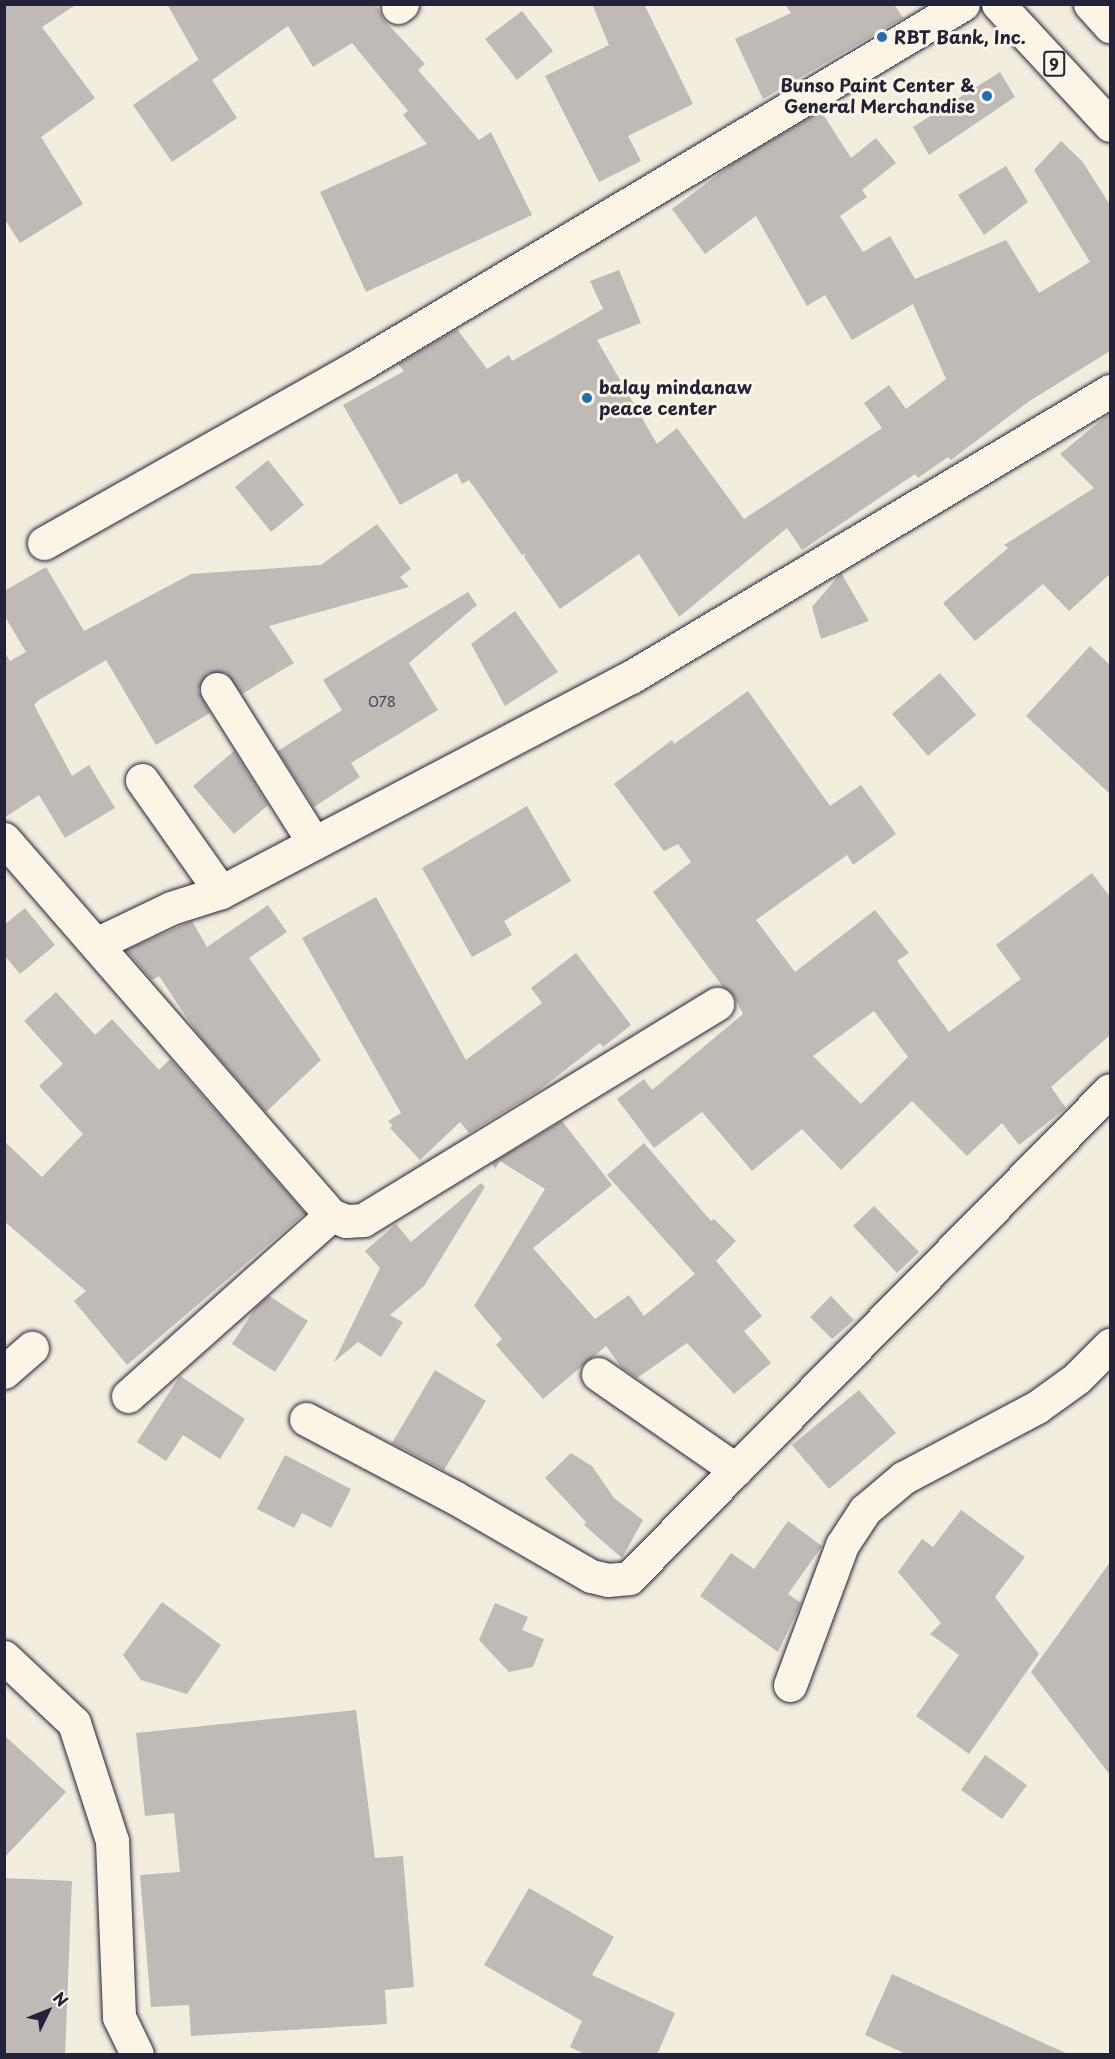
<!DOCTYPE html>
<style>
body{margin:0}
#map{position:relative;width:1115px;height:2059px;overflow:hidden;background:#f3edde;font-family:"Playpen Sans",sans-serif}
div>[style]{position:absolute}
.building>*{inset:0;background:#bfbab6}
.roads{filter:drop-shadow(0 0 2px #22223b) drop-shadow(0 0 2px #22223b)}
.minor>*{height:33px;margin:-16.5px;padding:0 16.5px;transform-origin:16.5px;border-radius:16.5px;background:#fcf5e5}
.highway>*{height:33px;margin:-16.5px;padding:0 16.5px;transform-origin:16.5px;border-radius:16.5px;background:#fcf5e5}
.dots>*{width:16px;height:16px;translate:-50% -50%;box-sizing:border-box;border:3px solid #fcf5e5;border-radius:50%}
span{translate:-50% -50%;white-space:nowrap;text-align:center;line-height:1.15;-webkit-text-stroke:6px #fcf5e5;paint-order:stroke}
.number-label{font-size:15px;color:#49485a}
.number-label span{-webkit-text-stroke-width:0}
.shield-label span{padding:2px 4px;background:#fcf5e5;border:2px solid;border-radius:4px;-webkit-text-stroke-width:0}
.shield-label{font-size:16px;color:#22223b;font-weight:700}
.poi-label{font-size:18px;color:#22223b;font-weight:700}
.left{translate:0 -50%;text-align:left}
.right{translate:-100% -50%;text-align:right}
.frame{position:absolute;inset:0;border:6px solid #22223b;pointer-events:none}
.north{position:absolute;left:18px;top:1981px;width:60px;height:60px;-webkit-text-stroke:4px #fcf5e5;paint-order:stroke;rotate:47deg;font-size:16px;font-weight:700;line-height:24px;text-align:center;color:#22223b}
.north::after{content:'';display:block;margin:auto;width:21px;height:27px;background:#22223b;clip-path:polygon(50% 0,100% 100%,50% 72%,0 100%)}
</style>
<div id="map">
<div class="building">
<i style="clip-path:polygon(4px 4px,77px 4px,42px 27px,95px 98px,41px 137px,83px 204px,20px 243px,4px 218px)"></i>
<i style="clip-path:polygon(167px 4px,376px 4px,383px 19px,425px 64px,418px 70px,479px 140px,491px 132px,532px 215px,366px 292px,320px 192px,427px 144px,403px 115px,408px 111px,352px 43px,313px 67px,288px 26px,212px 80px,237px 118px,172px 162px,133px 105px,198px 60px,202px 66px)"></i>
<i style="clip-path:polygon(592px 4px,644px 4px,693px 104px,628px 136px,641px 161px,599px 182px,545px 76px,609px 45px)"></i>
<i style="clip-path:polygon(785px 4px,894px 4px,903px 18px,763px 99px,735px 39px,791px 13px)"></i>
<i style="clip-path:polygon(522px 11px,553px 51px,517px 80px,485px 39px)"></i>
<i style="clip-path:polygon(1000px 72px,1015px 97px,929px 155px,913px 127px)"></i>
<i style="clip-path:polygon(821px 111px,851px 158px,876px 138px,896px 163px,862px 190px,867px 197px,840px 216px,863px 252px,890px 236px,915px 279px,1006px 240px,1039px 293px,1090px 262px,1034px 170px,1061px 141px,1082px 161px,1110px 205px,1110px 351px,1028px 402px,951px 460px,948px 457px,918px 478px,915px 474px,802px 550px,787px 528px,679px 617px,639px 554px,560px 609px,524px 557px,526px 554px,522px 555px,469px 480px,462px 484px,457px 473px,400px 505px,343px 405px,404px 371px,398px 364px,457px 329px,487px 369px,509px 355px,512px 361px,603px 309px,590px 281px,619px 270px,641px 323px,597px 340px,657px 444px,677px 428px,744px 519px,882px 428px,864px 403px,889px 385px,906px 409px,946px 379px,913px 304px,852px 340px,825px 295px,807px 306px,756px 216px,705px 254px,672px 209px,735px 162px)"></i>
<i style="clip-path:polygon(1006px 166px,1028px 202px,984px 235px,958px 195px)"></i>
<i style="clip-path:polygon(1110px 413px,1110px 574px,1069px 611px,1043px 584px,975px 641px,943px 603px,1008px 548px,1004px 545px,1094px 488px,1060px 454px)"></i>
<i style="clip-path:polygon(268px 460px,304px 505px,271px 532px,235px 487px)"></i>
<i style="clip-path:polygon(377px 524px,411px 569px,400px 577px,409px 587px,269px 626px,294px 663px,242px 694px,226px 673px,208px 673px,198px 690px,210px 713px,156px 745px,106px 660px,39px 700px,34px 705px,72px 776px,89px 765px,115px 808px,65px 838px,39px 795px,4px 818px,4px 651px,10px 661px,26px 652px,4px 615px,4px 591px,46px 567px,84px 631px,191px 574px,321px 565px)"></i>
<i style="clip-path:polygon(841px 573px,869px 621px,821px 639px,812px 607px)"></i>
<i style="clip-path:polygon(468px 592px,477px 605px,409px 663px,438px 710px,351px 763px,360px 777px,314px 807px,278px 751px,342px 710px,323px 680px)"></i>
<i style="clip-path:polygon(515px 611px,558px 672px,505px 706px,471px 644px)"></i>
<i style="clip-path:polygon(1090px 646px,1110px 665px,1110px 794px,1026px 716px)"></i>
<i style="clip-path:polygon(940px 673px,976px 715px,928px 756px,892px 714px)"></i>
<i style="clip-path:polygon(evenodd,748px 691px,830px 806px,861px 785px,896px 834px,853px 865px,847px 855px,756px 920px,795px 972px,875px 910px,909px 953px,897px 961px,949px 1032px,1021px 979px,996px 945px,1092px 873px,1110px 897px,1110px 1035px,1051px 1087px,1066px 1108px,1019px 1145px,1002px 1123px,967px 1156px,912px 1101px,841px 1170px,802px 1129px,752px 1171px,702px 1112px,654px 1148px,617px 1099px,644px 1079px,652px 1090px,743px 1014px,733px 994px,723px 987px,653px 892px,691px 862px,678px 844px,664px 851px,614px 784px,672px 740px,674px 744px,748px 691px,874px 1011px,908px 1057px,861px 1104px,813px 1056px,874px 1011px)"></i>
<i style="clip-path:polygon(234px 751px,268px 805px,234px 834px,193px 786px)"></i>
<i style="clip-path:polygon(527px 806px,571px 881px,504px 921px,512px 935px,472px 957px,422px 868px)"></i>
<i style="clip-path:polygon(376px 897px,466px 1060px,542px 1003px,531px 988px,576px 953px,631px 1025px,603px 1047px,600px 1043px,538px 1091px,469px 1133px,460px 1122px,420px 1160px,390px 1128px,393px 1126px,388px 1121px,401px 1113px,302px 938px)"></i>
<i style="clip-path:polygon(268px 905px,287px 932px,249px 958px,321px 1060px,266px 1112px,197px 1033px,159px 976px,152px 980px,126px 950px,192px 921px,207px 947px)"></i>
<i style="clip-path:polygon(25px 908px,55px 945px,20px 974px,4px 955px,4px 925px)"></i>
<i style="clip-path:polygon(56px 992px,95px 1035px,112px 1019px,159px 1070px,170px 1059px,305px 1213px,127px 1365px,74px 1301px,86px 1291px,4px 1221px,4px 1141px,42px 1177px,83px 1134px,39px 1086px,63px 1064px,24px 1021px)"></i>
<i style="clip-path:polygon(562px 1121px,612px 1185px,533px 1248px,595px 1319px,629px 1295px,644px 1316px,695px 1274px,607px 1175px,644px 1143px,711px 1221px,714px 1219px,736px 1241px,716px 1261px,762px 1316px,744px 1331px,771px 1363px,734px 1394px,687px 1343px,637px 1378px,621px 1367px,606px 1346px,543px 1399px,496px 1345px,502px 1339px,474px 1306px,545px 1189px,500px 1161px,495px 1169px,492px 1163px)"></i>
<i style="clip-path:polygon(481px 1183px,485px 1187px,424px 1286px,390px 1315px,403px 1322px,381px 1357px,358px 1342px,334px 1362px,380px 1268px,365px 1251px,396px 1224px,411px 1242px)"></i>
<i style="clip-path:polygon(874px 1206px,919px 1252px,897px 1273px,853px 1226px)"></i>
<i style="clip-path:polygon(269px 1296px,308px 1321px,275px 1372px,232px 1344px,256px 1307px)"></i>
<i style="clip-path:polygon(831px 1296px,854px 1320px,832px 1339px,810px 1317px)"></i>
<i style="clip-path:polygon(435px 1370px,486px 1401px,444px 1470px,392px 1443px)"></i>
<i style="clip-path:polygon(180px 1376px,245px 1419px,220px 1459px,183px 1435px,166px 1461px,137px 1442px)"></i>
<i style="clip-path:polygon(859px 1390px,896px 1433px,829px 1489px,792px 1445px)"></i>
<i style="clip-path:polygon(571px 1453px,592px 1466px,614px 1498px,643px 1520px,622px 1558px,584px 1525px,586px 1522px,545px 1478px)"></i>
<i style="clip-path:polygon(285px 1455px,351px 1489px,331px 1528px,302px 1513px,294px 1528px,257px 1509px)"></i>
<i style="clip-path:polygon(961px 1510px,1025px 1557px,995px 1597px,1039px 1654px,969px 1754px,916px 1716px,959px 1655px,930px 1634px,941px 1623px,898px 1572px,922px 1539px,933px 1547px)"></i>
<i style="clip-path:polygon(788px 1521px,822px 1546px,788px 1594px,801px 1603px,778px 1652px,700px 1596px,731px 1553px,754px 1569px)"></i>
<i style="clip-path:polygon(1110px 1562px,1110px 1775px,1031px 1672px)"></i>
<i style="clip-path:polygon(162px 1602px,221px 1645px,187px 1694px,141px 1680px,123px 1655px)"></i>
<i style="clip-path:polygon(495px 1603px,528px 1617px,522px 1630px,544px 1639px,533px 1667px,509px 1672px,479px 1640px)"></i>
<i style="clip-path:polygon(356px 1710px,375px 1858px,403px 1856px,414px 1987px,385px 1990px,387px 2024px,191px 2036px,189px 2005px,151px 2007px,140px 1875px,180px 1872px,174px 1813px,145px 1816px,136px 1733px)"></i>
<i style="clip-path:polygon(4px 1735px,66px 1792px,4px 1858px)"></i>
<i style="clip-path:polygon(985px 1755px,1027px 1785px,1002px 1819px,961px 1790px)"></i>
<i style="clip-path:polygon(4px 1878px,72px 1881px,65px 2055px,4px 2055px)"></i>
<i style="clip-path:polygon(529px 1888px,614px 1937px,592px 1975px,675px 2013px,657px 2055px,586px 2055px,570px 2047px,582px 2021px,484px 1965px)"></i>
<i style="clip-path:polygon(892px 1974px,1070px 2055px,908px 2055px,865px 2035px)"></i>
</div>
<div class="roads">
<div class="minor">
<i style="left:398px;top:7px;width:5px;rotate:-37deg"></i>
<i style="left:44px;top:543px;width:366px;rotate:-29.4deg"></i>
<i style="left:363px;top:363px;width:699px;rotate:-30.89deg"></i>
<i style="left:217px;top:689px;width:182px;rotate:57.8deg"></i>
<i style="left:142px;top:780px;width:137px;rotate:54.8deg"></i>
<i style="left:4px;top:839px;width:498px;rotate:49deg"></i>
<i style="left:331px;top:1215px;width:16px;rotate:22deg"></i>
<i style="left:346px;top:1221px;width:17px;rotate:-3deg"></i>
<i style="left:363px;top:1220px;width:415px;rotate:-31.4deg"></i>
<i style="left:96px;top:944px;width:83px;rotate:-25.6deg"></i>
<i style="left:171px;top:908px;width:52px;rotate:-17.7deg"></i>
<i style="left:221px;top:892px;width:463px;rotate:-27.7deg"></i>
<i style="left:631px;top:677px;width:558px;rotate:-30.84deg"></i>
<i style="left:4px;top:1372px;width:37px;rotate:-41deg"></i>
<i style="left:598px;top:1374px;width:168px;rotate:34.8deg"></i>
<i style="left:128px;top:1396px;width:272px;rotate:-41.7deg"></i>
<i style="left:306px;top:1419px;width:167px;rotate:27.8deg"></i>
<i style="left:454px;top:1497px;width:158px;rotate:30deg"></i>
<i style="left:591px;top:1576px;width:17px;rotate:13deg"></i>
<i style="left:608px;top:1580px;width:21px;rotate:-5deg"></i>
<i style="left:629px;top:1578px;width:685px;rotate:-45.41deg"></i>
<i style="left:4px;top:1657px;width:96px;rotate:43.3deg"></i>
<i style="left:74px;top:1723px;width:124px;rotate:72.1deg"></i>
<i style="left:112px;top:1841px;width:176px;rotate:87.7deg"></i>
<i style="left:119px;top:2017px;width:41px;rotate:64.1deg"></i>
<i style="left:790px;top:1685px;width:149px;rotate:-69.6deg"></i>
<i style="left:842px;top:1545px;width:42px;rotate:-56.7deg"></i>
<i style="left:865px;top:1510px;width:50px;rotate:-40.1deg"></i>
<i style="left:903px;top:1478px;width:152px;rotate:-27.9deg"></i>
<i style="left:1037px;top:1407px;width:49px;rotate:-35.9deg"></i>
<i style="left:1077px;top:1378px;width:47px;rotate:-45deg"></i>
</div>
<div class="highway">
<i style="left:998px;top:4px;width:165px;rotate:47.2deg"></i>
<i style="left:1090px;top:4px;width:30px;rotate:48deg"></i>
</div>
</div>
<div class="dots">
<i style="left:882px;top:37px;background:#1f6fb2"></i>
<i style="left:987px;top:96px;background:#1f6fb2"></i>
<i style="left:587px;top:398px;background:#1f6fb2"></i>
</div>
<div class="number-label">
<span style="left:382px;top:701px">078</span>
</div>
<div class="shield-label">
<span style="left:1054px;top:64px">9</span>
</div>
<div class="poi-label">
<span class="left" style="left:894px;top:37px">RBT Bank, Inc.</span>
<span class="right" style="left:975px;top:96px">Bunso Paint Center &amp;<br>General Merchandise</span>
<span class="left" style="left:599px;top:398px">balay mindanaw<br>peace center</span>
</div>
<div class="frame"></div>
<div class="north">N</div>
</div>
